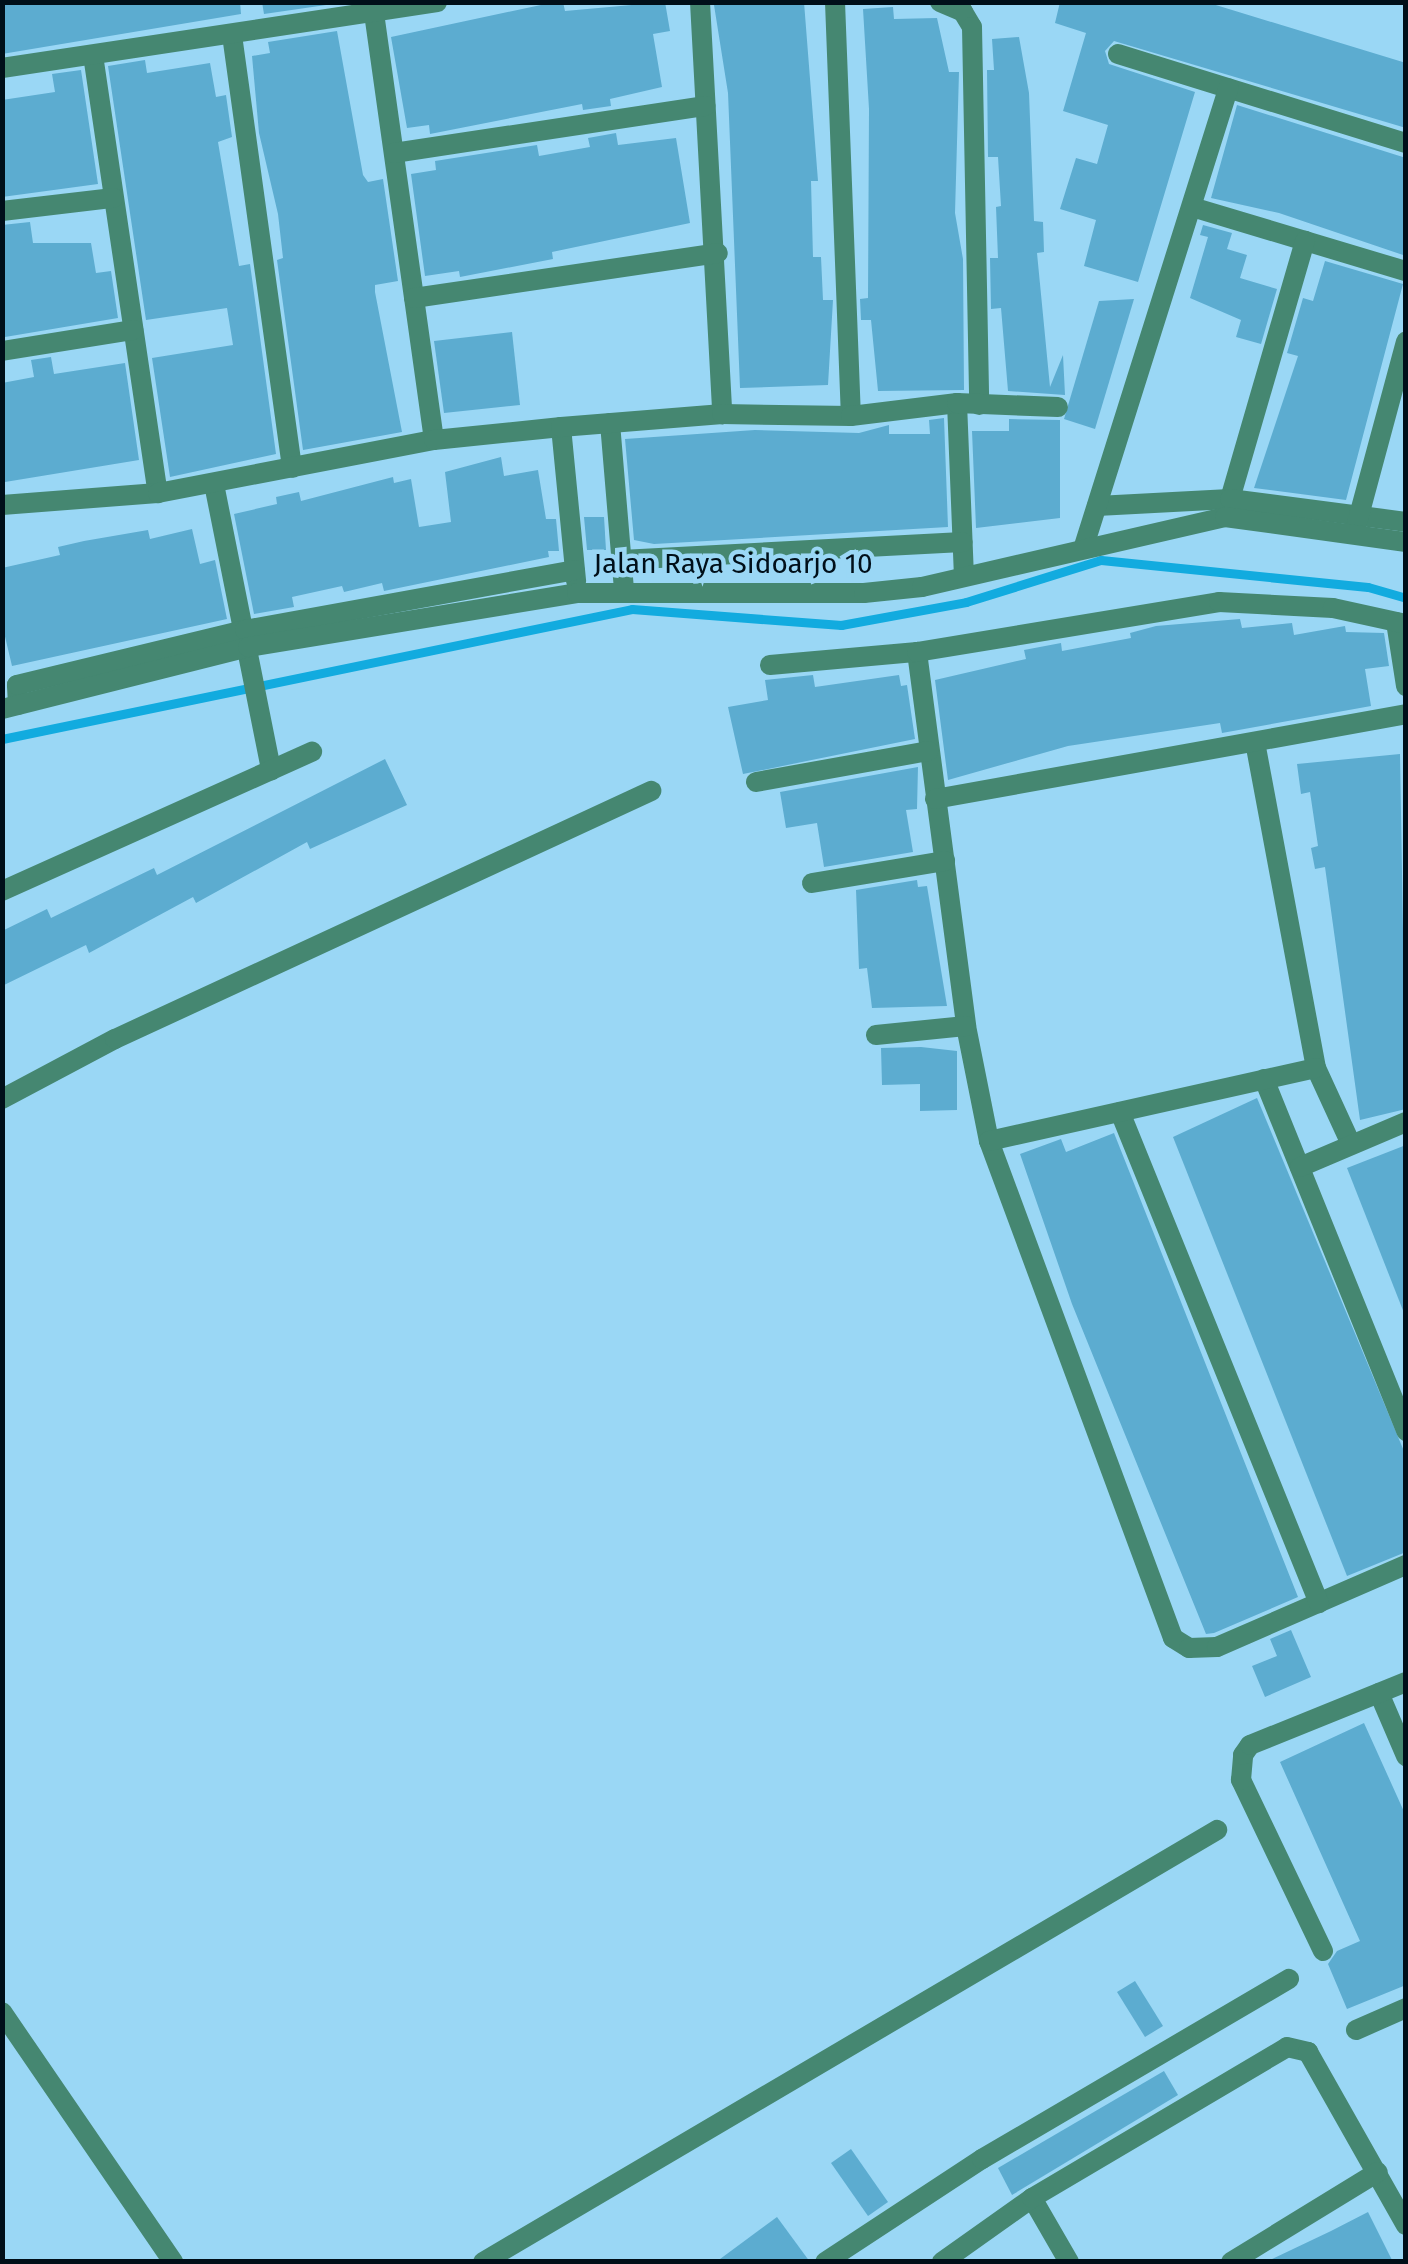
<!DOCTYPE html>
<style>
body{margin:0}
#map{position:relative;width:1408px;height:2264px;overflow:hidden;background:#9ad7f5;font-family:"Fira Sans",sans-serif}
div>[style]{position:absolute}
.stream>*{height:9px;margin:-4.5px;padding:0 4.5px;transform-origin:4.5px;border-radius:4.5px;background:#12abdf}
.building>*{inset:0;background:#5cacd0}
.minor>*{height:20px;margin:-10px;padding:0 10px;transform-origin:10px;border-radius:10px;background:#458771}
.tertiary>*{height:20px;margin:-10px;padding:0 10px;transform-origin:10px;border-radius:10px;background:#458771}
span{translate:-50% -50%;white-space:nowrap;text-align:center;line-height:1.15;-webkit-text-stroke:9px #9ad7f5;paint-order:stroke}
.street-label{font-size:28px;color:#000f19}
.frame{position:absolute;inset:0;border:5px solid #000f19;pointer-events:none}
</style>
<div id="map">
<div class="stream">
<i style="left:2px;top:739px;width:643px;rotate:-11.66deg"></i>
<i style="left:632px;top:609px;width:210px;rotate:4.4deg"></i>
<i style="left:841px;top:625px;width:127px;rotate:-10.4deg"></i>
<i style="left:966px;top:602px;width:141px;rotate:-17.3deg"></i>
<i style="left:1101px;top:560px;width:268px;rotate:5.8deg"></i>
<i style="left:1368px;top:587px;width:40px;rotate:16deg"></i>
</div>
<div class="building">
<i style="clip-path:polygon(2px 2px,240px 2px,241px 14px,2px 54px)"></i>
<i style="clip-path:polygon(262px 2px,332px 2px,333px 4px,264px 14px)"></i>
<i style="clip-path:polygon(555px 2px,563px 2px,565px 11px,665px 2px,670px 31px,653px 34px,662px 87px,610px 99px,611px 106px,583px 110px,582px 104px,430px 134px,429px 125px,407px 128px,391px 37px)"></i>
<i style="clip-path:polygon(804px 2px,818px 181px,811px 181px,813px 257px,821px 257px,823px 300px,833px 300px,828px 385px,740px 388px,728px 93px,714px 5px)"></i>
<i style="clip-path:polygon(1060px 2px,1206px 2px,1406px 63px,1406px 128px,1114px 41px,1105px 51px,1109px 64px,1195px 92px,1138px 282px,1084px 266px,1096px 220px,1060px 209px,1076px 158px,1097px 164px,1108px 125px,1063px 111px,1086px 33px,1055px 23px)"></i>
<i style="clip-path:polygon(893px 7px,894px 19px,937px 18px,949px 72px,959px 72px,955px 213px,963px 259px,964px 390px,878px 391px,871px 320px,861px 320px,860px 299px,868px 298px,869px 109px,863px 9px)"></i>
<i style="clip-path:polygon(337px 31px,363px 175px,368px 182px,383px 179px,398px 281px,375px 285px,375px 292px,402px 432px,303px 450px,277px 260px,283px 258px,278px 214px,259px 133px,252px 56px,270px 53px,268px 42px)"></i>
<i style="clip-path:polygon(1019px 37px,1029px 93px,1034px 221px,1043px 222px,1044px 252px,1037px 253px,1050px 387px,1063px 355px,1065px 395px,1008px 391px,1001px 308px,991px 309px,990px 258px,998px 258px,996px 207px,1001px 206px,998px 157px,988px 157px,987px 70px,994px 70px,992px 39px)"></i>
<i style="clip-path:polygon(145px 60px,147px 73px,210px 63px,216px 97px,226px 95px,232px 137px,218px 142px,239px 266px,250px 264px,276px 454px,170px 477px,152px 358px,233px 345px,227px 308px,146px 320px,108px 66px)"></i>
<i style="clip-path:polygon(81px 70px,98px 184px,2px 197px,2px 100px,55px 92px,52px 74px)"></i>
<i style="clip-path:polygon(1237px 105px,1406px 158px,1406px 256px,1279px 213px,1211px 198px)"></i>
<i style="clip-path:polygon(616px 133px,618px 145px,676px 138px,690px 223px,552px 252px,553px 259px,460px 277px,459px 271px,425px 276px,411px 174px,436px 170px,435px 161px,537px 145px,539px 156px,590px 147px,588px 138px)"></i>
<i style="clip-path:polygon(30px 222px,33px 243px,91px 243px,96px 273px,111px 271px,118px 318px,5px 337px,2px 225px)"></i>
<i style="clip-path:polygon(1203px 225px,1232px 233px,1227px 249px,1247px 255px,1240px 278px,1277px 289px,1261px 344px,1236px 337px,1241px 320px,1190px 298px,1208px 237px,1200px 235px)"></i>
<i style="clip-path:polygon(1325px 261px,1403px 284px,1346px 500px,1254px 488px,1298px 356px,1287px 353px,1303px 298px,1313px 301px)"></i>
<i style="clip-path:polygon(1134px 299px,1095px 429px,1064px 419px,1099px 301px)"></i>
<i style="clip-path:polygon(512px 332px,520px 405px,444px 413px,434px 341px)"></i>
<i style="clip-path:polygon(51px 357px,54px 374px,125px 363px,139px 460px,5px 482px,2px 383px,34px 377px,31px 360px)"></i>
<i style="clip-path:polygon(944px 418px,948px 527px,654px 544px,634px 540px,625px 439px,755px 430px,859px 433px,889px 425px,889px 434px,930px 434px,929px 420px)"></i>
<i style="clip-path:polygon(1009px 419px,1060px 420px,1060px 518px,976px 528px,972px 431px,1009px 431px)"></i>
<i style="clip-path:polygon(501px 457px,504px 476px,538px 470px,546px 519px,556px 519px,559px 551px,548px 551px,549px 557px,384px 591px,382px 583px,344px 592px,342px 586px,292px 597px,294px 607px,254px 614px,234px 514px,277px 504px,276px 497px,299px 492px,301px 501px,393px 477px,394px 483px,411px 479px,419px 527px,451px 522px,445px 472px)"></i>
<i style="clip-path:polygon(584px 517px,604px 517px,606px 550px,587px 550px)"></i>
<i style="clip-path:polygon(192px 529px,200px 564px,215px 560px,227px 619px,12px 666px,2px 624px,2px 568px,60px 555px,58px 547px,84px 541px,148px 530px,150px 539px)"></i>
<i style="clip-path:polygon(1240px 619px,1242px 628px,1292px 623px,1294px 635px,1345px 626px,1346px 632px,1384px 633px,1389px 666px,1365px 669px,1371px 706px,1222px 733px,1220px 723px,1068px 746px,948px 780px,935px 680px,1026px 659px,1024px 650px,1061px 643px,1062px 651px,1131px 638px,1130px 633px,1156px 626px)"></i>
<i style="clip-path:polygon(813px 675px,815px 687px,899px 675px,901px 686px,907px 685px,915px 739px,743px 774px,728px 707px,768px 700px,765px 680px)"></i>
<i style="clip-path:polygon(1400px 754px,1406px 1109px,1360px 1120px,1325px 867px,1315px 869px,1311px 848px,1318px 846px,1310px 792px,1301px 794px,1297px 764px)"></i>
<i style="clip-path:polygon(385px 759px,407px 805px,310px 849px,307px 842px,196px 903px,193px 897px,89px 953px,86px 945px,2px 986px,2px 931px,47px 909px,51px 918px,154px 868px,157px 875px)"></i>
<i style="clip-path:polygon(918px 767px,917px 809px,906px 810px,913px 852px,824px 867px,817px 823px,786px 828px,780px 792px)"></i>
<i style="clip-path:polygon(917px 880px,918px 887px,927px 886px,947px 1006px,872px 1008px,867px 968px,859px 969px,856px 890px)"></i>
<i style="clip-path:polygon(921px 1047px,957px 1051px,957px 1110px,920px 1111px,920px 1084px,882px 1085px,881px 1048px)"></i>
<i style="clip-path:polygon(1257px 1098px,1406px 1456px,1406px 1552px,1347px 1576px,1173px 1137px)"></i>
<i style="clip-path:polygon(1114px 1133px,1298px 1597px,1214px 1633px,1206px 1634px,1072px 1304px,1020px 1154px,1061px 1139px,1066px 1152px)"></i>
<i style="clip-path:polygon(1406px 1145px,1406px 1313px,1404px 1313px,1347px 1168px)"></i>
<i style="clip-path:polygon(1291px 1630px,1311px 1677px,1265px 1697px,1252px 1666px,1277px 1656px,1270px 1639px)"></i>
<i style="clip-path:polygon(1364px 1723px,1406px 1816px,1406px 1985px,1347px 2009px,1328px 1964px,1337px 1951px,1360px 1941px,1280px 1762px)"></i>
<i style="clip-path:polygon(1135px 1981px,1163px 2026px,1145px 2037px,1117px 1992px)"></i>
<i style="clip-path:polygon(1164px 2071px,1178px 2095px,1012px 2195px,998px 2168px)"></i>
<i style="clip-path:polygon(851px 2149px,888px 2202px,868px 2216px,831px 2163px)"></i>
<i style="clip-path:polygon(1368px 2212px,1393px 2262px,1266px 2262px,1331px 2231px)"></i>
<i style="clip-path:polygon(777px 2217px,810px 2262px,716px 2262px)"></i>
</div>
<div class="minor">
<i style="left:700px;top:2px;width:413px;rotate:86.9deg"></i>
<i style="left:835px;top:2px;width:414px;rotate:87.8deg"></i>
<i style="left:940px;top:2px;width:25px;rotate:23deg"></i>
<i style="left:963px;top:12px;width:17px;rotate:59deg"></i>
<i style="left:972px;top:27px;width:378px;rotate:88.9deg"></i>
<i style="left:374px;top:13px;width:431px;rotate:82deg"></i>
<i style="left:232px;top:35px;width:437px;rotate:82.1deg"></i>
<i style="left:1118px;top:54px;width:301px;rotate:17.2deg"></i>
<i style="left:93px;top:55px;width:443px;rotate:81.6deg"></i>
<i style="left:2px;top:68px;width:440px;rotate:-8.6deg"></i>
<i style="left:394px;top:153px;width:315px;rotate:-8.6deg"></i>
<i style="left:1192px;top:207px;width:223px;rotate:16.7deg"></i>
<i style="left:2px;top:211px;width:112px;rotate:-6.7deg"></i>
<i style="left:414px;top:298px;width:307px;rotate:-8.4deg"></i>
<i style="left:2px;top:351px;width:133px;rotate:-9.1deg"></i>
<i style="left:957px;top:403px;width:173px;rotate:87.7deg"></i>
<i style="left:610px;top:423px;width:168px;rotate:85.2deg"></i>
<i style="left:561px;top:427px;width:155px;rotate:84.4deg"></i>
<i style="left:214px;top:484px;width:292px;rotate:78.7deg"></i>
<i style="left:1230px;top:499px;width:269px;rotate:-73.8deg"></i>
<i style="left:2px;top:505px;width:156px;rotate:-4.4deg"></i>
<i style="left:158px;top:493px;width:281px;rotate:-10.9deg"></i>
<i style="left:434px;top:440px;width:128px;rotate:-5.8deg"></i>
<i style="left:561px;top:427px;width:162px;rotate:-4.6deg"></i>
<i style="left:722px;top:414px;width:129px;rotate:0.9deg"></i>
<i style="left:851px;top:416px;width:107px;rotate:-7deg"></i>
<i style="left:957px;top:403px;width:101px;rotate:2.3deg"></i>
<i style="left:1097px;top:506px;width:133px;rotate:-3deg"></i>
<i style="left:1230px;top:499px;width:177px;rotate:7.4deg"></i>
<i style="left:1357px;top:523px;width:188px;rotate:-74.9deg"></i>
<i style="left:1084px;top:546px;width:480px;rotate:-72.5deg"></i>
<i style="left:621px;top:560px;width:342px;rotate:-3deg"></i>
<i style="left:1396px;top:622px;width:65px;rotate:81.1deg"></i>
<i style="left:917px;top:652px;width:377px;rotate:82.5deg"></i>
<i style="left:966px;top:1026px;width:117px;rotate:78.7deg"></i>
<i style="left:989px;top:1141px;width:530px;rotate:69.68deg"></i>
<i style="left:1173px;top:1638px;width:19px;rotate:32deg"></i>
<i style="left:1189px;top:1648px;width:28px;rotate:-2deg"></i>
<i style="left:1217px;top:1647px;width:206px;rotate:-23.5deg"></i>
<i style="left:770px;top:665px;width:148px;rotate:-5.1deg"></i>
<i style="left:917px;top:652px;width:306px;rotate:-9.4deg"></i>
<i style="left:1219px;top:602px;width:114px;rotate:3deg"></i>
<i style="left:1333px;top:608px;width:75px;rotate:12.4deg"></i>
<i style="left:18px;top:705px;width:20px;rotate:-93deg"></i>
<i style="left:17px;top:685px;width:235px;rotate:-13.6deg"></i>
<i style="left:245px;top:630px;width:335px;rotate:-10.3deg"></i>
<i style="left:1255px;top:742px;width:332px;rotate:79.4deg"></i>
<i style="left:1316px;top:1068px;width:84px;rotate:65.3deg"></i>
<i style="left:756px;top:782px;width:175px;rotate:-10.2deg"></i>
<i style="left:935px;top:799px;width:479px;rotate:-10.2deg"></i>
<i style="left:812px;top:883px;width:135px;rotate:-9.4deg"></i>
<i style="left:2px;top:891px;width:340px;rotate:-24.2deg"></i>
<i style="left:876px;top:1035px;width:90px;rotate:-5.7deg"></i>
<i style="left:1264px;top:1079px;width:380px;rotate:68deg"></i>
<i style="left:2px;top:1099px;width:128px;rotate:-28deg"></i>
<i style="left:115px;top:1039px;width:591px;rotate:-24.83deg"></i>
<i style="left:1120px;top:1112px;width:530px;rotate:67.94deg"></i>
<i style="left:989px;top:1141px;width:335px;rotate:-12.6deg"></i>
<i style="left:1300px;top:1167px;width:115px;rotate:-23deg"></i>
<i style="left:1379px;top:1693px;width:69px;rotate:66.8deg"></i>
<i style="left:1323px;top:1951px;width:190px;rotate:-115.6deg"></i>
<i style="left:1241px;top:1780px;width:25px;rotate:-85deg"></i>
<i style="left:1243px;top:1755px;width:12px;rotate:-55deg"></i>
<i style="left:1250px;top:1745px;width:168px;rotate:-22deg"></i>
<i style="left:2px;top:2012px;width:303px;rotate:55.6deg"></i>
<i style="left:1356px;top:2030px;width:55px;rotate:-23.7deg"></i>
<i style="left:1032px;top:2198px;width:74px;rotate:60deg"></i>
<i style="left:483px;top:2262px;width:852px;rotate:-30.48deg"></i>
<i style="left:825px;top:2262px;width:188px;rotate:-33.3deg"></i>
<i style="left:982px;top:2159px;width:356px;rotate:-30.4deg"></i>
<i style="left:942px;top:2262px;width:110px;rotate:-35.4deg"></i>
<i style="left:1032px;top:2198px;width:296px;rotate:-30.6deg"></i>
<i style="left:1287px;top:2047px;width:22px;rotate:13deg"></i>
<i style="left:1308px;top:2052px;width:199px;rotate:60.5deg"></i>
<i style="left:1231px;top:2262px;width:172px;rotate:-31.5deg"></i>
</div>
<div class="tertiary">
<i style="left:2px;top:709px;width:254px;rotate:-14.1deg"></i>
<i style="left:248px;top:647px;width:333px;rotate:-9.3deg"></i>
<i style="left:577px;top:593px;width:287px"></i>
<i style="left:864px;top:593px;width:58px;rotate:-5.9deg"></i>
<i style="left:922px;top:587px;width:311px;rotate:-13deg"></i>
<i style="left:1225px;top:517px;width:183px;rotate:7.9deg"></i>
</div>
<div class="street-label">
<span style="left:733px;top:564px">Jalan Raya Sidoarjo 10</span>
</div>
<div class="frame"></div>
</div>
